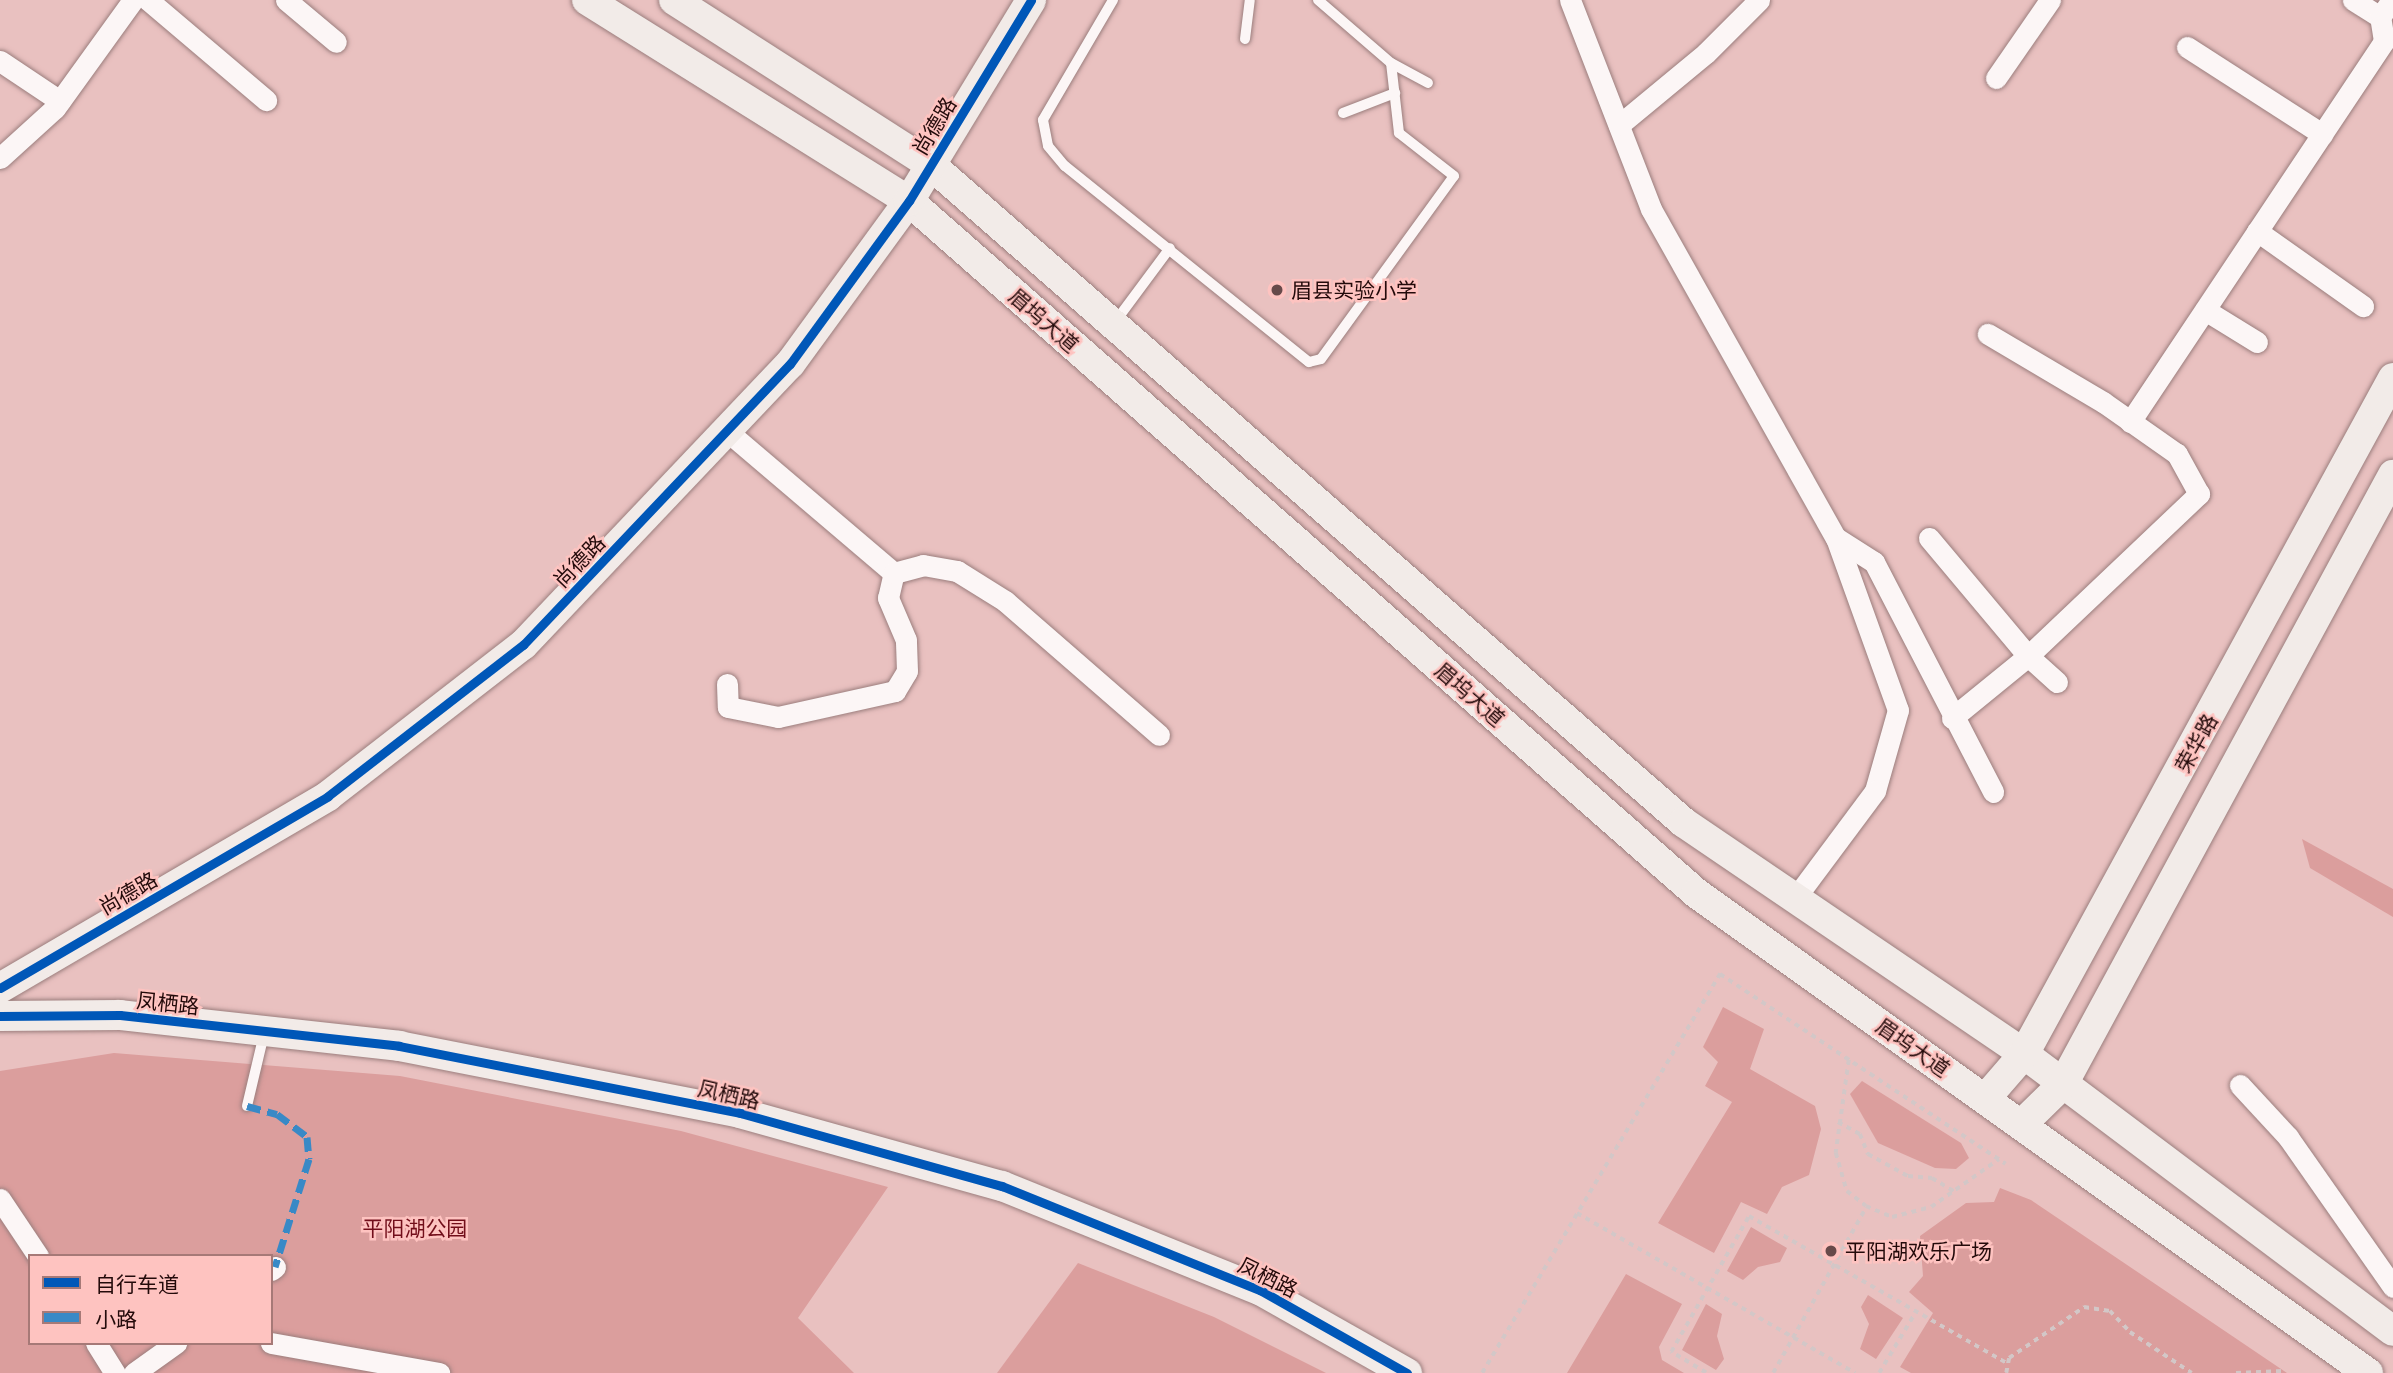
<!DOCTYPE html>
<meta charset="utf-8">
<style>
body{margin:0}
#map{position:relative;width:2393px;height:1373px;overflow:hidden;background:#e9c1c0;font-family:Ubuntu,"Noto Sans SC",sans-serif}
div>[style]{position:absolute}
.green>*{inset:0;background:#db9e9d}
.path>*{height:3.5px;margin-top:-1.75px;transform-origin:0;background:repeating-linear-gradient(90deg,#d3c7c7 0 5px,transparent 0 10px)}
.roads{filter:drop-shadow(0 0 2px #9b7e7d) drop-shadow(0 0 2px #9b7e7d)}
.lane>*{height:10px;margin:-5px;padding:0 5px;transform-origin:5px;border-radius:5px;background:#fcf6f6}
.street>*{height:21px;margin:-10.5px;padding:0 10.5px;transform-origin:10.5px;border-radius:10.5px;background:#fcf6f6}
.secondary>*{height:30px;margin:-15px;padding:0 15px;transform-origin:15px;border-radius:15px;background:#f2ebe8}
.quiet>*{height:7px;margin-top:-3.5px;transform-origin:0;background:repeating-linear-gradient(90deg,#3989c6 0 14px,transparent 0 21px)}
.cycleway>*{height:9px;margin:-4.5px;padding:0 4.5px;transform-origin:4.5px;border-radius:4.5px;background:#0057b8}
.dots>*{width:19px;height:19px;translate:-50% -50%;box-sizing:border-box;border:4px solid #fec3c0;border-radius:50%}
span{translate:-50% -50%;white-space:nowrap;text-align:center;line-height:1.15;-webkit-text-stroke:5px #fec3c0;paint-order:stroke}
.street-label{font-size:21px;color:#230a0a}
.poi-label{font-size:21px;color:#230a0a}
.left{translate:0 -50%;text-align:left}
.park-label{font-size:21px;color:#720e1a}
.legend{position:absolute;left:28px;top:1254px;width:245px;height:91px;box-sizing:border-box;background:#fec3c0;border:2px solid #a67977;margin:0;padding:9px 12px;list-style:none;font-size:21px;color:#230a0a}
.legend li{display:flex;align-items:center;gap:14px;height:35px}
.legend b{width:35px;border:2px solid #a67977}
</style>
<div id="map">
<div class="green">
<i style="clip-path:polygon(2302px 839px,2393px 889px,2393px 917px,2310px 868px)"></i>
<i style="clip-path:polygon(1723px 1007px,1764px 1029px,1750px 1069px,1815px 1106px,1821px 1129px,1809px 1175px,1782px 1187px,1767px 1214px,1741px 1202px,1714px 1253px,1658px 1223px,1732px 1102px,1705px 1086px,1718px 1062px,1703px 1047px)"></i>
<i style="clip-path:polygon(evenodd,114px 1053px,400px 1076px,681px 1131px,888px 1187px,798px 1318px,854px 1373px,0 1373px,0 1071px,114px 1053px,30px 1256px,271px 1256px,271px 1343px,30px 1343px,30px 1256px)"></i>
<i style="clip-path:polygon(1862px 1081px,1961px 1143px,1969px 1158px,1956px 1169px,1935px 1168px,1878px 1143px,1850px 1094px)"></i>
<i style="clip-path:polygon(2000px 1188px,2031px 1200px,2287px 1373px,1911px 1373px,1900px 1367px,1933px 1313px,1909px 1292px,1923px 1276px,1920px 1236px,1966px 1203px,1994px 1202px)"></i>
<i style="clip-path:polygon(1751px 1227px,1787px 1248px,1780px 1262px,1758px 1267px,1743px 1280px,1727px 1271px)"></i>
<i style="clip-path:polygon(1078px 1263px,1214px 1317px,1326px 1373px,997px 1373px)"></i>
<i style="clip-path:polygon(1626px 1274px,1682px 1304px,1659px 1347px,1662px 1360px,1684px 1373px,1567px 1373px)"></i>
<i style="clip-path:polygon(1868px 1295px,1903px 1318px,1876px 1359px,1860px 1349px,1869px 1324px,1861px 1307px)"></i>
<i style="clip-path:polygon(1706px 1304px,1722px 1314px,1717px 1336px,1724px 1359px,1716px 1370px,1682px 1350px)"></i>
</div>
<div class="path">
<i style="left:1849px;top:1060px;width:94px;rotate:98deg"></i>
<i style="left:1836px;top:1153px;width:40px;rotate:74deg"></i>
<i style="left:1847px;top:1191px;width:24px;rotate:38deg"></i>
<i style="left:1866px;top:1206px;width:28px;rotate:23deg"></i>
<i style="left:1892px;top:1217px;width:40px;rotate:-14.4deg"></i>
<i style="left:1931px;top:1207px;width:83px;rotate:-35.2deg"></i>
<i style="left:1838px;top:1122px;width:25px;rotate:29deg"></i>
<i style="left:1860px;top:1134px;width:22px;rotate:68deg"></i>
<i style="left:1868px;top:1154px;width:46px;rotate:28.8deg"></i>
<i style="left:1908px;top:1176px;width:24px;rotate:5deg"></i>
<i style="left:1932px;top:1178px;width:26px;rotate:31deg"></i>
<i style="left:1577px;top:1213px;width:321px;rotate:29.9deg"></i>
<i style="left:1482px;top:1373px;width:465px;rotate:-59.2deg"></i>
<i style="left:1720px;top:974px;width:343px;rotate:33.6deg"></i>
<i style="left:1706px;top:1373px;width:41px;rotate:-149deg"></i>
<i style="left:1671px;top:1352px;width:157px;rotate:-60.2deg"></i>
<i style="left:1749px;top:1216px;width:297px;rotate:29.7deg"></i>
<i style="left:1773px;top:1373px;width:190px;rotate:-60.7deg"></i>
<i style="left:1879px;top:1373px;width:70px;rotate:-59deg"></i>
<i style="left:2006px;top:1373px;width:15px;rotate:-79deg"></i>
<i style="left:2009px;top:1358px;width:91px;rotate:-34.2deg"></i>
<i style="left:2084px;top:1307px;width:26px;rotate:9deg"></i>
<i style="left:2110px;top:1311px;width:29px;rotate:46deg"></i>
<i style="left:2130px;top:1332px;width:74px;rotate:33.5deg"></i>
<i style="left:2236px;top:1373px;width:47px;rotate:-2.4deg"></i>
</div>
<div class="roads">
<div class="lane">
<i style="left:1113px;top:0;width:139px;rotate:120.3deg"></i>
<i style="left:1043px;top:120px;width:26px;rotate:79deg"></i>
<i style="left:1048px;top:146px;width:26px;rotate:50deg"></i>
<i style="left:1065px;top:166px;width:313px;rotate:38.8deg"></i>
<i style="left:1309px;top:362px;width:12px;rotate:-14deg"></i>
<i style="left:1321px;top:359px;width:226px;rotate:-54deg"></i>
<i style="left:1454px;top:176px;width:70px;rotate:-142deg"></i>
<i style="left:1399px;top:133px;width:70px;rotate:-96.5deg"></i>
<i style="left:1318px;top:0;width:96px;rotate:40.8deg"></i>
<i style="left:1391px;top:63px;width:42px;rotate:28.4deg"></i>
<i style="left:1245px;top:39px;width:39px;rotate:-83deg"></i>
<i style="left:1343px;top:113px;width:56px;rotate:-21deg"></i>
<i style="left:1115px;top:322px;width:92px;rotate:-53.4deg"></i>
<i style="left:247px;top:1106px;width:74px;rotate:-76.7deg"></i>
</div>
<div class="street">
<i style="left:148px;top:0;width:155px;rotate:40.3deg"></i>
<i style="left:286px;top:0;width:65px;rotate:40deg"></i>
<i style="left:1570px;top:0;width:224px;rotate:68.8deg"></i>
<i style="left:1651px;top:209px;width:377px;rotate:60.7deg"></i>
<i style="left:1836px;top:538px;width:183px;rotate:70.2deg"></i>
<i style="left:1898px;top:710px;width:84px;rotate:105.9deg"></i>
<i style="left:1875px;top:791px;width:137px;rotate:126.7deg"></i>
<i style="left:2353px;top:0;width:32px;rotate:32deg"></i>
<i style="left:2187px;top:47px;width:161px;rotate:32.8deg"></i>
<i style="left:0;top:61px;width:72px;rotate:33.7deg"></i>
<i style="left:1996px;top:78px;width:95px;rotate:-55.3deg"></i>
<i style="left:1619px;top:125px;width:113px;rotate:-39.6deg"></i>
<i style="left:1706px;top:53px;width:75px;rotate:-45deg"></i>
<i style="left:0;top:158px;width:74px;rotate:-42.3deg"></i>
<i style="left:55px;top:108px;width:133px;rotate:-54.2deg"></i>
<i style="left:2257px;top:231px;width:130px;rotate:35.3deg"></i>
<i style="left:2205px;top:310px;width:61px;rotate:31.6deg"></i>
<i style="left:2130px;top:422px;width:458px;rotate:-56.3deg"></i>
<i style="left:2384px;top:41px;width:24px;rotate:-99deg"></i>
<i style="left:2380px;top:17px;width:21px;rotate:-55deg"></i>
<i style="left:727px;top:431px;width:219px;rotate:40.4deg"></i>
<i style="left:1836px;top:538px;width:45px;rotate:32.3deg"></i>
<i style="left:1874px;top:562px;width:259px;rotate:62.6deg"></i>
<i style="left:1929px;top:538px;width:154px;rotate:50deg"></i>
<i style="left:2028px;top:656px;width:39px;rotate:42deg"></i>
<i style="left:727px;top:684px;width:23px;rotate:88deg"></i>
<i style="left:728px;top:707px;width:51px;rotate:11.3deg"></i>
<i style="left:778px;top:717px;width:120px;rotate:-12.5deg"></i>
<i style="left:895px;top:691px;width:23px;rotate:-59deg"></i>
<i style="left:907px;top:671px;width:31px;rotate:-92deg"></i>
<i style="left:906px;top:640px;width:46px;rotate:-113.2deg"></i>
<i style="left:888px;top:598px;width:26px;rotate:-77deg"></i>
<i style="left:894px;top:573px;width:30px;rotate:-15deg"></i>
<i style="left:923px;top:565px;width:35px;rotate:10deg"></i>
<i style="left:957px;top:571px;width:57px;rotate:32deg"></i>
<i style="left:1005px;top:601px;width:204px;rotate:41deg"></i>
<i style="left:1952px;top:718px;width:98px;rotate:-39.2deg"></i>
<i style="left:2028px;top:656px;width:236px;rotate:-43.5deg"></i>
<i style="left:2199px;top:494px;width:46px;rotate:-118.8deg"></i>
<i style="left:2177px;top:454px;width:90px;rotate:-144.9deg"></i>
<i style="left:2103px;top:402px;width:134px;rotate:-149.4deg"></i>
<i style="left:2240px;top:1085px;width:71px;rotate:47.3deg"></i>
<i style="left:2288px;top:1137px;width:183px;rotate:55deg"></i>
<i style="left:0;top:1199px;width:69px;rotate:56.3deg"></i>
<i style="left:271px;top:1270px;width:5px;rotate:-37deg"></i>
<i style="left:96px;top:1343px;width:36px;rotate:58deg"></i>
<i style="left:271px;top:1343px;width:171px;rotate:10.1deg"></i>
<i style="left:134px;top:1373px;width:52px;rotate:-35.5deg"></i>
</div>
<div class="secondary">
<i style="left:587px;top:0;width:380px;rotate:32deg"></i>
<i style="left:909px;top:201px;width:1048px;rotate:41.32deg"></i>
<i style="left:1696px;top:893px;width:826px;rotate:35.54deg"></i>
<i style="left:674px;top:0;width:305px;rotate:32.7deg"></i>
<i style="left:931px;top:165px;width:999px;rotate:41.14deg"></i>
<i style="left:1683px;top:822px;width:412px;rotate:34.2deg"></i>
<i style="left:2024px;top:1054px;width:461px;rotate:36.9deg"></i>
<i style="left:0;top:988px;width:380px;rotate:-30.3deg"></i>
<i style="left:328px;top:796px;width:247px;rotate:-37.8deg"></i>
<i style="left:523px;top:645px;width:388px;rotate:-46.5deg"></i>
<i style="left:790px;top:364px;width:202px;rotate:-53.9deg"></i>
<i style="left:909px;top:201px;width:235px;rotate:-58.7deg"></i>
<i style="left:0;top:1016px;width:120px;rotate:-0.5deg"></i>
<i style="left:120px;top:1015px;width:281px;rotate:6.3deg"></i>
<i style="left:399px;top:1046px;width:348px;rotate:11.1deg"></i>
<i style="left:740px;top:1113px;width:272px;rotate:15.6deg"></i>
<i style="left:1002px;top:1186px;width:278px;rotate:22deg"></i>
<i style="left:1260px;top:1290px;width:169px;rotate:29.5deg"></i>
<i style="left:1985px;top:1099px;width:60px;rotate:-49.1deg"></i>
<i style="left:2024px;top:1054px;width:770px;rotate:-61.37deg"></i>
<i style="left:2021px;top:1125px;width:59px;rotate:-44.3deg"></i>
<i style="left:2063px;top:1084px;width:693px;rotate:-61.55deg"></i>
</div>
</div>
<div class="quiet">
<i style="left:247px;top:1106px;width:31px;rotate:15deg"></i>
<i style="left:277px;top:1114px;width:38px;rotate:37deg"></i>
<i style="left:307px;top:1137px;width:22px;rotate:85deg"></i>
<i style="left:309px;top:1159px;width:113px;rotate:107.5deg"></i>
</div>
<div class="cycleway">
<i style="left:0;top:988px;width:380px;rotate:-30.3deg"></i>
<i style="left:328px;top:796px;width:247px;rotate:-37.8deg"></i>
<i style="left:523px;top:645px;width:388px;rotate:-46.5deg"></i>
<i style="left:790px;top:364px;width:202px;rotate:-53.9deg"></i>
<i style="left:909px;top:201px;width:235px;rotate:-58.7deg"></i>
<i style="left:0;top:1016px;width:120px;rotate:-0.5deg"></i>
<i style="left:120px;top:1015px;width:281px;rotate:6.3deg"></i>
<i style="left:399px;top:1046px;width:348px;rotate:11.1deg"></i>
<i style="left:740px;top:1113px;width:272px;rotate:15.6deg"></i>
<i style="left:1002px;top:1186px;width:278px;rotate:22deg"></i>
<i style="left:1260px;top:1290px;width:169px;rotate:29.5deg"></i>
</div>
<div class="dots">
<i style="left:1277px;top:290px;background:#684a4a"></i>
<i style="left:1831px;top:1251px;background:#684a4a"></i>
</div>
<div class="street-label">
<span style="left:934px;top:126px;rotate:-59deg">尚德路</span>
<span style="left:1044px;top:320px;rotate:41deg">眉坞大道</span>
<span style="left:579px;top:561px;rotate:-46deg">尚德路</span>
<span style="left:1470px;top:694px;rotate:41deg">眉坞大道</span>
<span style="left:2196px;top:743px;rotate:-61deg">荣华路</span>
<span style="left:128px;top:893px;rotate:-30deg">尚德路</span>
<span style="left:168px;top:1003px;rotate:6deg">凤栖路</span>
<span style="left:1913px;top:1047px;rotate:35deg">眉坞大道</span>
<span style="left:729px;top:1094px;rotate:13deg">凤栖路</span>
<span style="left:1268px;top:1277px;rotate:26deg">凤栖路</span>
</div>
<div class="poi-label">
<span class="left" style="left:1291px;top:290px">眉县实验小学</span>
<span class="left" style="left:1845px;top:1251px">平阳湖欢乐广场</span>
</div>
<div class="park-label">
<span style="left:415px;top:1228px">平阳湖公园</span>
</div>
<ul class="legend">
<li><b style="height:9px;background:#0057b8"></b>自行车道</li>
<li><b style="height:9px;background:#3989c6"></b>小路</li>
</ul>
</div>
